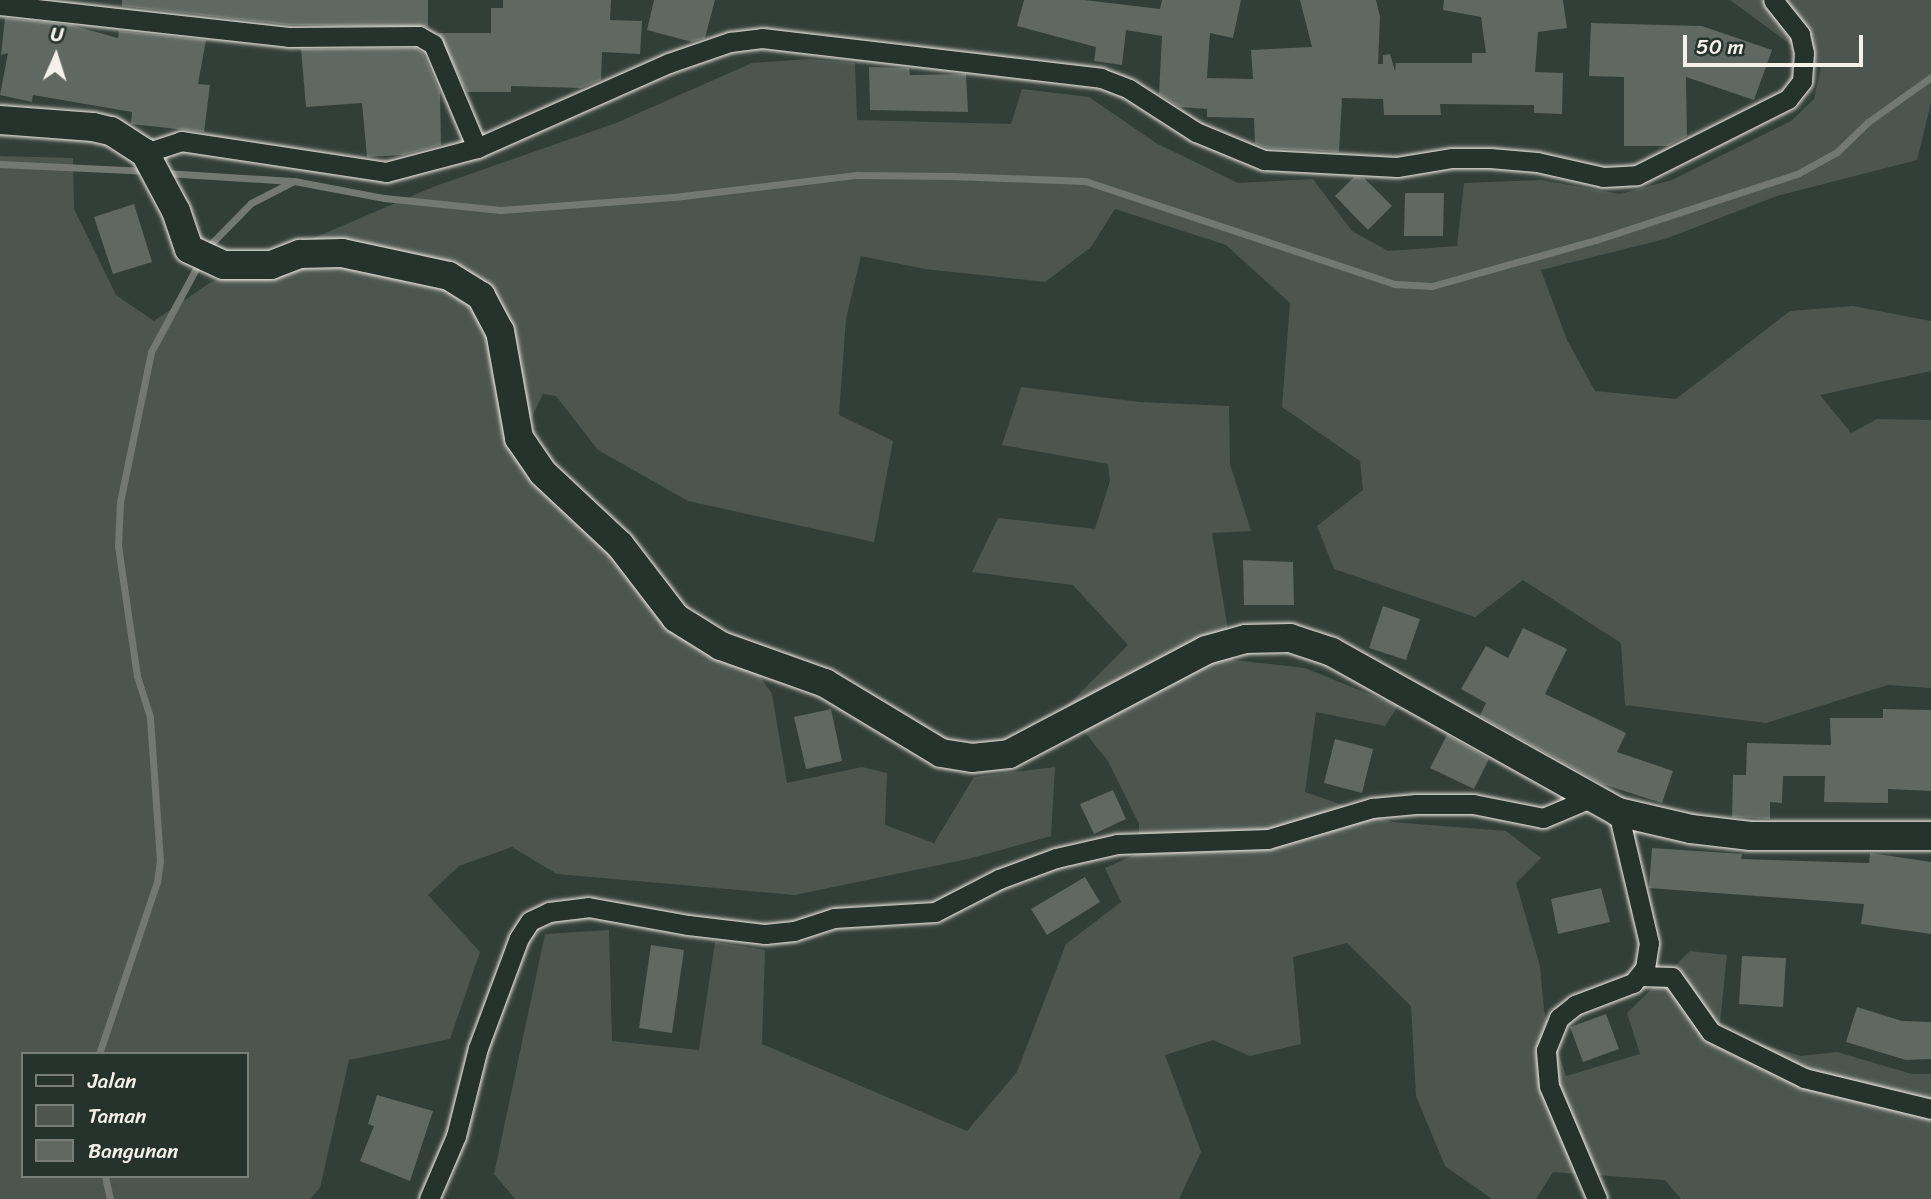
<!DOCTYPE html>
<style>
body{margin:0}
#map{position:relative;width:1931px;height:1199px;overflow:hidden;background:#323e38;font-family:Sriracha,sans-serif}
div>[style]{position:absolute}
.green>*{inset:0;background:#4c564f}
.stream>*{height:7px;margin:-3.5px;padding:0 3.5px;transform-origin:3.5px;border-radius:3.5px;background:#727972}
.building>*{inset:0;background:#5f6861}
.roads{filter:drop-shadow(0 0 2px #f4f1e8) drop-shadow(0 0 2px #f4f1e8)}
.street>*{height:19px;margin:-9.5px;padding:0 9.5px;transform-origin:9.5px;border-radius:9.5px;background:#26332d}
.secondary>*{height:28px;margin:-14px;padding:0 14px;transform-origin:14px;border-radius:14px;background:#26332d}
span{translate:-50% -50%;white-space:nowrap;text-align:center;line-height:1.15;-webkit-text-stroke:5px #26332d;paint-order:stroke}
.legend{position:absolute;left:21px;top:1052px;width:228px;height:126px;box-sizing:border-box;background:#26332d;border:2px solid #787f78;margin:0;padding:9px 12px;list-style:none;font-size:21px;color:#f4f1e8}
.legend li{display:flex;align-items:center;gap:14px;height:35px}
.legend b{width:35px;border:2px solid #787f78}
.north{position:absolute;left:21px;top:21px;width:70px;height:70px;-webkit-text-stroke:5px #26332d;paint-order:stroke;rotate:3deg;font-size:19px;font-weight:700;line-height:28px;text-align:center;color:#f4f1e8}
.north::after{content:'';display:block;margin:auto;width:24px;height:32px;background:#f4f1e8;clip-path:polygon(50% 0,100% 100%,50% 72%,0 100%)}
.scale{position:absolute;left:1683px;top:35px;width:180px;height:32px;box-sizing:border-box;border:4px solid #f4f1e8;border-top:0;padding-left:9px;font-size:21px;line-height:24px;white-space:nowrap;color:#f4f1e8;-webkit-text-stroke:5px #26332d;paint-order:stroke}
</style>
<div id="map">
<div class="green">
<i style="clip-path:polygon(evenodd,1730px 0,1931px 0,1931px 103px,1917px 160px,1777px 196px,1665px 239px,1541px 270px,1567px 340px,1595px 391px,1676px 399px,1790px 311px,1853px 306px,1931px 321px,1931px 371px,1820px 395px,1851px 433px,1877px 419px,1931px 420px,1931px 688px,1888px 685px,1766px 723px,1625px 705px,1621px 643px,1523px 580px,1475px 617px,1334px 569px,1317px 526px,1363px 490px,1360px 461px,1282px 407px,1290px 303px,1226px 245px,1115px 209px,1091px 247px,1045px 282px,925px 269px,861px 256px,846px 319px,839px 415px,893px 441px,874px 542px,688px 501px,598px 450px,556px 396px,543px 394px,527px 427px,607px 549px,679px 637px,755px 669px,772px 694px,787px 783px,862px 767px,887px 773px,885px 825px,934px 843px,974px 777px,1055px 767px,1051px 836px,968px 859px,795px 895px,557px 874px,512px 847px,459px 866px,428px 895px,480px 952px,450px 1039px,349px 1060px,320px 1188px,310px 1199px,0 1199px,0 156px,73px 158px,74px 209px,116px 295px,154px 321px,211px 282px,433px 187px,616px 123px,752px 63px,809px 59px,855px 63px,857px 120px,1011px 124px,1022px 89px,1089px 97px,1156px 143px,1238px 183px,1313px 179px,1352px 231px,1388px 251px,1457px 246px,1464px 183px,1541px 180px,1620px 194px,1672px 180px,1791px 121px,1814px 99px,1821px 67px,1730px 0,23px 1054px,247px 1054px,247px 1176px,23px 1176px,23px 1054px)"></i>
<i style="clip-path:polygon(1021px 387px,1140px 402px,1229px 406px,1230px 464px,1251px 531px,1212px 533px,1233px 660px,1305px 668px,1398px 706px,1385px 726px,1316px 712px,1305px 792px,1392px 822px,1506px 831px,1541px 858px,1516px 883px,1540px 966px,1544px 1011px,1566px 1076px,1640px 1054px,1627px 1013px,1690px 951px,1727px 955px,1719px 1032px,1801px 1056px,1837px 1052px,1912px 1074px,1931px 1074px,1931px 1199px,1681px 1199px,1665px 1180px,1553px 1172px,1536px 1199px,1492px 1199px,1445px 1166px,1416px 1096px,1411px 1006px,1347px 943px,1293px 957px,1301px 1044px,1250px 1056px,1213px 1040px,1165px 1055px,1201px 1152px,1179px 1199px,515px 1199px,494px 1174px,545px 934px,609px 930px,612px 1041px,699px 1050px,715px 942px,765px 950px,762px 1044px,967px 1131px,1017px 1072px,1066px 944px,1121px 902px,1105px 868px,1139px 853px,1139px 824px,1108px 761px,1065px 708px,1128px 645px,1073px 585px,972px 572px,998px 518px,1095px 529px,1110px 481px,1108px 464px,1002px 445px)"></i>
</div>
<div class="stream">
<i style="left:0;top:164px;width:146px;rotate:2.7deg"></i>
<i style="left:165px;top:173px;width:127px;rotate:3.6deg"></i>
<i style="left:205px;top:250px;width:66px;rotate:-45.6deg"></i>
<i style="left:251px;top:203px;width:48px;rotate:-27.1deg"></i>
<i style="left:294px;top:181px;width:92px;rotate:10.7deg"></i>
<i style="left:384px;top:198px;width:117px;rotate:5.9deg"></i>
<i style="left:500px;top:210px;width:174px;rotate:-4.3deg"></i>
<i style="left:674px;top:197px;width:184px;rotate:-6.9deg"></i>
<i style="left:857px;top:175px;width:94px;rotate:0.6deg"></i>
<i style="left:951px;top:176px;width:134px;rotate:2.1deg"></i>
<i style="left:1085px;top:181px;width:327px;rotate:18.4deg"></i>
<i style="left:1395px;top:284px;width:37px;rotate:3deg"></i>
<i style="left:1432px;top:286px;width:170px;rotate:-15.7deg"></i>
<i style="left:1596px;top:240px;width:212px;rotate:-18.2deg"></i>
<i style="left:1797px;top:174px;width:46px;rotate:-28.8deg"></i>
<i style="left:1837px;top:152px;width:43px;rotate:-44.1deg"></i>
<i style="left:1868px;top:122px;width:77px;rotate:-35.5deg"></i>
<i style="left:99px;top:1054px;width:182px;rotate:-71.4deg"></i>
<i style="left:157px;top:882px;width:21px;rotate:-82deg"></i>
<i style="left:160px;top:861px;width:144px;rotate:-94deg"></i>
<i style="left:150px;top:717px;width:43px;rotate:-107.6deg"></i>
<i style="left:137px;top:676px;width:131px;rotate:-98.3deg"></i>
<i style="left:118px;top:546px;width:44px;rotate:-87.4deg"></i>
<i style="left:120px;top:502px;width:153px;rotate:-78.3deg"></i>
<i style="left:151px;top:352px;width:103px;rotate:-61.7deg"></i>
<i style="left:105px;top:1176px;width:24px;rotate:78deg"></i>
</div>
<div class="building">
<i style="clip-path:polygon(122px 0,428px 0,428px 27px,289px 25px,122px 6px)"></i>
<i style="clip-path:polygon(503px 0,611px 0,610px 20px,642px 21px,640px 54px,602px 52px,601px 80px,581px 88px,511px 86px,511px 92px,467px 92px,438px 33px,491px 33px,491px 8px,503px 8px)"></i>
<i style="clip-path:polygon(654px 0,715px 0,705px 38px,692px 42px,647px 30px)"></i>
<i style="clip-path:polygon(1024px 0,1084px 0,1160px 9px,1162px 0,1241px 0,1233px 38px,1210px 33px,1207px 78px,1253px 79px,1251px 50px,1312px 47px,1300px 0,1376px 0,1380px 17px,1378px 64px,1383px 64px,1383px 55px,1390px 54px,1395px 71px,1396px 63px,1472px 63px,1472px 53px,1486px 53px,1481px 17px,1443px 10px,1444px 0,1563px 0,1567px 28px,1538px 32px,1535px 72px,1563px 73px,1562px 114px,1534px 113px,1534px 105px,1440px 104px,1441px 115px,1384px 115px,1383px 99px,1342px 98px,1339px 152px,1267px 148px,1255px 143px,1254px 118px,1207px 117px,1207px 109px,1180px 107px,1159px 94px,1162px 36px,1126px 30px,1122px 65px,1094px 61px,1096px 47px,1017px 26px)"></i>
<i style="clip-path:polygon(5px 18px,71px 25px,118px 38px,119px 31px,206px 40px,198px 84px,210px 85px,204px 132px,131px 124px,132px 112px,33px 95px,32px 102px,0 95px,8px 53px,1px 55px)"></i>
<i style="clip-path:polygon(1591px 23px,1702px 26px,1772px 50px,1754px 100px,1686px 77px,1687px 136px,1668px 146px,1624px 146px,1624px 77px,1589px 76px)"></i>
<i style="clip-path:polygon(416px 48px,423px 53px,440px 92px,441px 145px,403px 155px,367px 157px,362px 103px,306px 107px,301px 49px)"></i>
<i style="clip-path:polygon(869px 67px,909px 68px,910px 75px,966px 74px,968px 112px,870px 110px)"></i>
<i style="clip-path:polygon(1354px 177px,1364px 178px,1392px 206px,1368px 230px,1335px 196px)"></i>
<i style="clip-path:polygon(1405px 193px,1444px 193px,1443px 236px,1404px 236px)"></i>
<i style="clip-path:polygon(134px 204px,152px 262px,113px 274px,94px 217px)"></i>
<i style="clip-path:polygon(1243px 560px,1293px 562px,1294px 605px,1244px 605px)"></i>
<i style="clip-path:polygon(1383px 606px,1420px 619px,1406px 660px,1369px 648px)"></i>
<i style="clip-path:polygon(1523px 628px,1567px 649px,1545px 694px,1626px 733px,1617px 752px,1673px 771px,1662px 803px,1602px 784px,1480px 716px,1486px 703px,1461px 689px,1486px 646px,1508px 658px)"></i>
<i style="clip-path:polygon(831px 709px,842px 761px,806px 769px,794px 717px)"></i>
<i style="clip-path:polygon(1883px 709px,1931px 710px,1931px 791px,1888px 789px,1888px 803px,1824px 802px,1825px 776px,1783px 776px,1782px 803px,1770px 802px,1770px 819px,1732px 817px,1733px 775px,1746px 775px,1747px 743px,1831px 745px,1830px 718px,1883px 718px)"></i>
<i style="clip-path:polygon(1447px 735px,1489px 759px,1474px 789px,1430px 768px)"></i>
<i style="clip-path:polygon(1335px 739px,1373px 749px,1362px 793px,1324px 783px)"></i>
<i style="clip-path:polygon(1113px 790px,1126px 819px,1094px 834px,1080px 804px)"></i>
<i style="clip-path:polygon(1652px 848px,1742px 854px,1741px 859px,1869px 863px,1870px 853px,1931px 862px,1931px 934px,1861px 924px,1864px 904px,1649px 888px)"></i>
<i style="clip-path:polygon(1085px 877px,1100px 902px,1047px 935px,1031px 909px)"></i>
<i style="clip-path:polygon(1601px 888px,1610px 922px,1558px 934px,1551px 899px)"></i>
<i style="clip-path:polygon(651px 945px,684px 950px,672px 1033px,639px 1028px)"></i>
<i style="clip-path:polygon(1742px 956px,1786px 958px,1783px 1007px,1739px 1004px)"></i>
<i style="clip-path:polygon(1857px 1007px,1902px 1021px,1931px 1022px,1931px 1059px,1906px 1060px,1846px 1042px)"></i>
<i style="clip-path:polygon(1606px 1014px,1619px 1049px,1583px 1062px,1570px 1027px)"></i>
<i style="clip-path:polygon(377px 1095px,433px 1111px,410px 1181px,360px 1161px,374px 1126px,368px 1124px)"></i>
</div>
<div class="roads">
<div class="street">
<i style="left:0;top:5px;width:290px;rotate:6.3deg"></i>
<i style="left:288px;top:37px;width:131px;rotate:-0.4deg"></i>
<i style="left:419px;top:36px;width:16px;rotate:30deg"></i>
<i style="left:433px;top:44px;width:113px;rotate:67.1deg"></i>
<i style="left:145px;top:153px;width:38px;rotate:-18deg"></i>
<i style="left:181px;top:141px;width:207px;rotate:8.6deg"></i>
<i style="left:386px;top:172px;width:94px;rotate:-14.8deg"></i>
<i style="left:477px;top:148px;width:210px;rotate:-23.9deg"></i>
<i style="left:669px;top:63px;width:65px;rotate:-19deg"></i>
<i style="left:730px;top:42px;width:32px;rotate:-7deg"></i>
<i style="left:762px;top:38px;width:341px;rotate:6.7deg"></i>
<i style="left:1101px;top:78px;width:30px;rotate:21deg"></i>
<i style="left:1129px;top:89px;width:80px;rotate:32.7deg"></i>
<i style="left:1196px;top:132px;width:74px;rotate:22.4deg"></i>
<i style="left:1264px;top:160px;width:133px;rotate:3deg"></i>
<i style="left:1397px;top:167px;width:56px;rotate:-9.3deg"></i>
<i style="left:1452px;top:158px;width:38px"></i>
<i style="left:1490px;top:158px;width:47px;rotate:4.9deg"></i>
<i style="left:1537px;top:162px;width:68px;rotate:12.8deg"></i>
<i style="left:1603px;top:177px;width:34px;rotate:-3deg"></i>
<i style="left:1637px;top:175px;width:169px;rotate:-26.7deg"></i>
<i style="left:1788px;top:99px;width:23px;rotate:-52deg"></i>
<i style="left:1802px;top:81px;width:28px;rotate:-86deg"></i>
<i style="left:1804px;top:53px;width:19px;rotate:-102deg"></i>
<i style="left:1800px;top:34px;width:43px;rotate:-128.5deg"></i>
<i style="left:1640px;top:976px;width:32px;rotate:2deg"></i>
<i style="left:1672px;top:977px;width:67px;rotate:54.7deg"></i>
<i style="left:1711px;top:1032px;width:104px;rotate:26.3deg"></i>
<i style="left:1804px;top:1078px;width:131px;rotate:13.7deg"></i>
<i style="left:429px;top:1199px;width:69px;rotate:-66.8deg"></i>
<i style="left:456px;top:1136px;width:91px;rotate:-76deg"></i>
<i style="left:478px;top:1048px;width:117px;rotate:-69.6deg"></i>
<i style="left:519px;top:938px;width:20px;rotate:-57deg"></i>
<i style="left:530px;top:921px;width:21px;rotate:-25deg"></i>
<i style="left:549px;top:912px;width:39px;rotate:-7deg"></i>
<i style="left:588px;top:907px;width:102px;rotate:10.2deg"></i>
<i style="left:688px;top:925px;width:78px;rotate:6.7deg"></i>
<i style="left:765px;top:934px;width:29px;rotate:-6deg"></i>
<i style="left:794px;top:931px;width:42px;rotate:-18deg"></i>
<i style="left:834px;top:918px;width:101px;rotate:-3.4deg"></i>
<i style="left:935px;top:912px;width:72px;rotate:-27.3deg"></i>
<i style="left:999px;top:879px;width:61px;rotate:-20.2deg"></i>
<i style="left:1056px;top:858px;width:63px;rotate:-12.9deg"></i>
<i style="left:1117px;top:844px;width:151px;rotate:-1.9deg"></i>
<i style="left:1268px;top:839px;width:109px;rotate:-16.6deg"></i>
<i style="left:1372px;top:808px;width:44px;rotate:-5.2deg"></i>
<i style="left:1416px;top:804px;width:57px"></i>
<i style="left:1473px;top:804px;width:71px;rotate:11.3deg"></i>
<i style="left:1543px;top:818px;width:49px;rotate:-22.9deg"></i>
<i style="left:1597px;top:1199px;width:123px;rotate:-113deg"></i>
<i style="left:1549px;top:1086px;width:36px;rotate:-95deg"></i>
<i style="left:1546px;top:1050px;width:35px;rotate:-68deg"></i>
<i style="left:1559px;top:1018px;width:21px;rotate:-39deg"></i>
<i style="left:1575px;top:1005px;width:62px;rotate:-20.8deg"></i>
<i style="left:1633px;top:983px;width:19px;rotate:-51deg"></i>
<i style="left:1645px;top:968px;width:25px;rotate:-81deg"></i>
<i style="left:1649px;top:943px;width:135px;rotate:-103.3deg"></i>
</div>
<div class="secondary">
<i style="left:0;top:120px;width:93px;rotate:4.3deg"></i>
<i style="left:93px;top:127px;width:18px;rotate:13deg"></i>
<i style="left:111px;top:131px;width:40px;rotate:32.9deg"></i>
<i style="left:145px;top:153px;width:66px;rotate:61.9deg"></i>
<i style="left:176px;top:211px;width:40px;rotate:71.1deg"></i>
<i style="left:189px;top:249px;width:38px;rotate:25deg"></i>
<i style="left:224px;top:265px;width:47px"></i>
<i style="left:271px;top:265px;width:31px;rotate:-21deg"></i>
<i style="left:300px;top:254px;width:42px;rotate:-1.4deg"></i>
<i style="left:342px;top:253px;width:109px;rotate:12.1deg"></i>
<i style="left:449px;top:276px;width:38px;rotate:32deg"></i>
<i style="left:481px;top:296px;width:40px;rotate:62deg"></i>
<i style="left:500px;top:331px;width:109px;rotate:79.9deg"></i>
<i style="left:519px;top:438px;width:42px;rotate:55.6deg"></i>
<i style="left:543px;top:473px;width:105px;rotate:43.1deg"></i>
<i style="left:620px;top:545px;width:92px;rotate:52.5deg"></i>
<i style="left:676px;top:618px;width:53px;rotate:31.9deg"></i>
<i style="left:721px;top:646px;width:110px;rotate:19.6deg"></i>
<i style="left:825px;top:683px;width:135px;rotate:31.1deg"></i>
<i style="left:941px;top:753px;width:31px;rotate:9deg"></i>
<i style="left:972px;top:758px;width:37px;rotate:-6deg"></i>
<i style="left:1009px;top:754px;width:223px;rotate:-27.8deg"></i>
<i style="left:1206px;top:650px;width:41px;rotate:-15.4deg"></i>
<i style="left:1246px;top:639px;width:44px;rotate:-1.3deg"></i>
<i style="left:1290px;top:638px;width:44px;rotate:18.4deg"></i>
<i style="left:1332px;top:652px;width:328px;rotate:29.2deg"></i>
<i style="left:1618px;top:812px;width:75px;rotate:13.1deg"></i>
<i style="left:1691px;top:829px;width:60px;rotate:6.7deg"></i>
<i style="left:1751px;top:836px;width:180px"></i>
</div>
</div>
<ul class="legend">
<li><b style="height:9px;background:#26332d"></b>Jalan</li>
<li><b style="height:19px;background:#4c564f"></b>Taman</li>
<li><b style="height:19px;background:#5f6861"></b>Bangunan</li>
</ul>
<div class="north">U</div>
<div class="scale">50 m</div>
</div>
